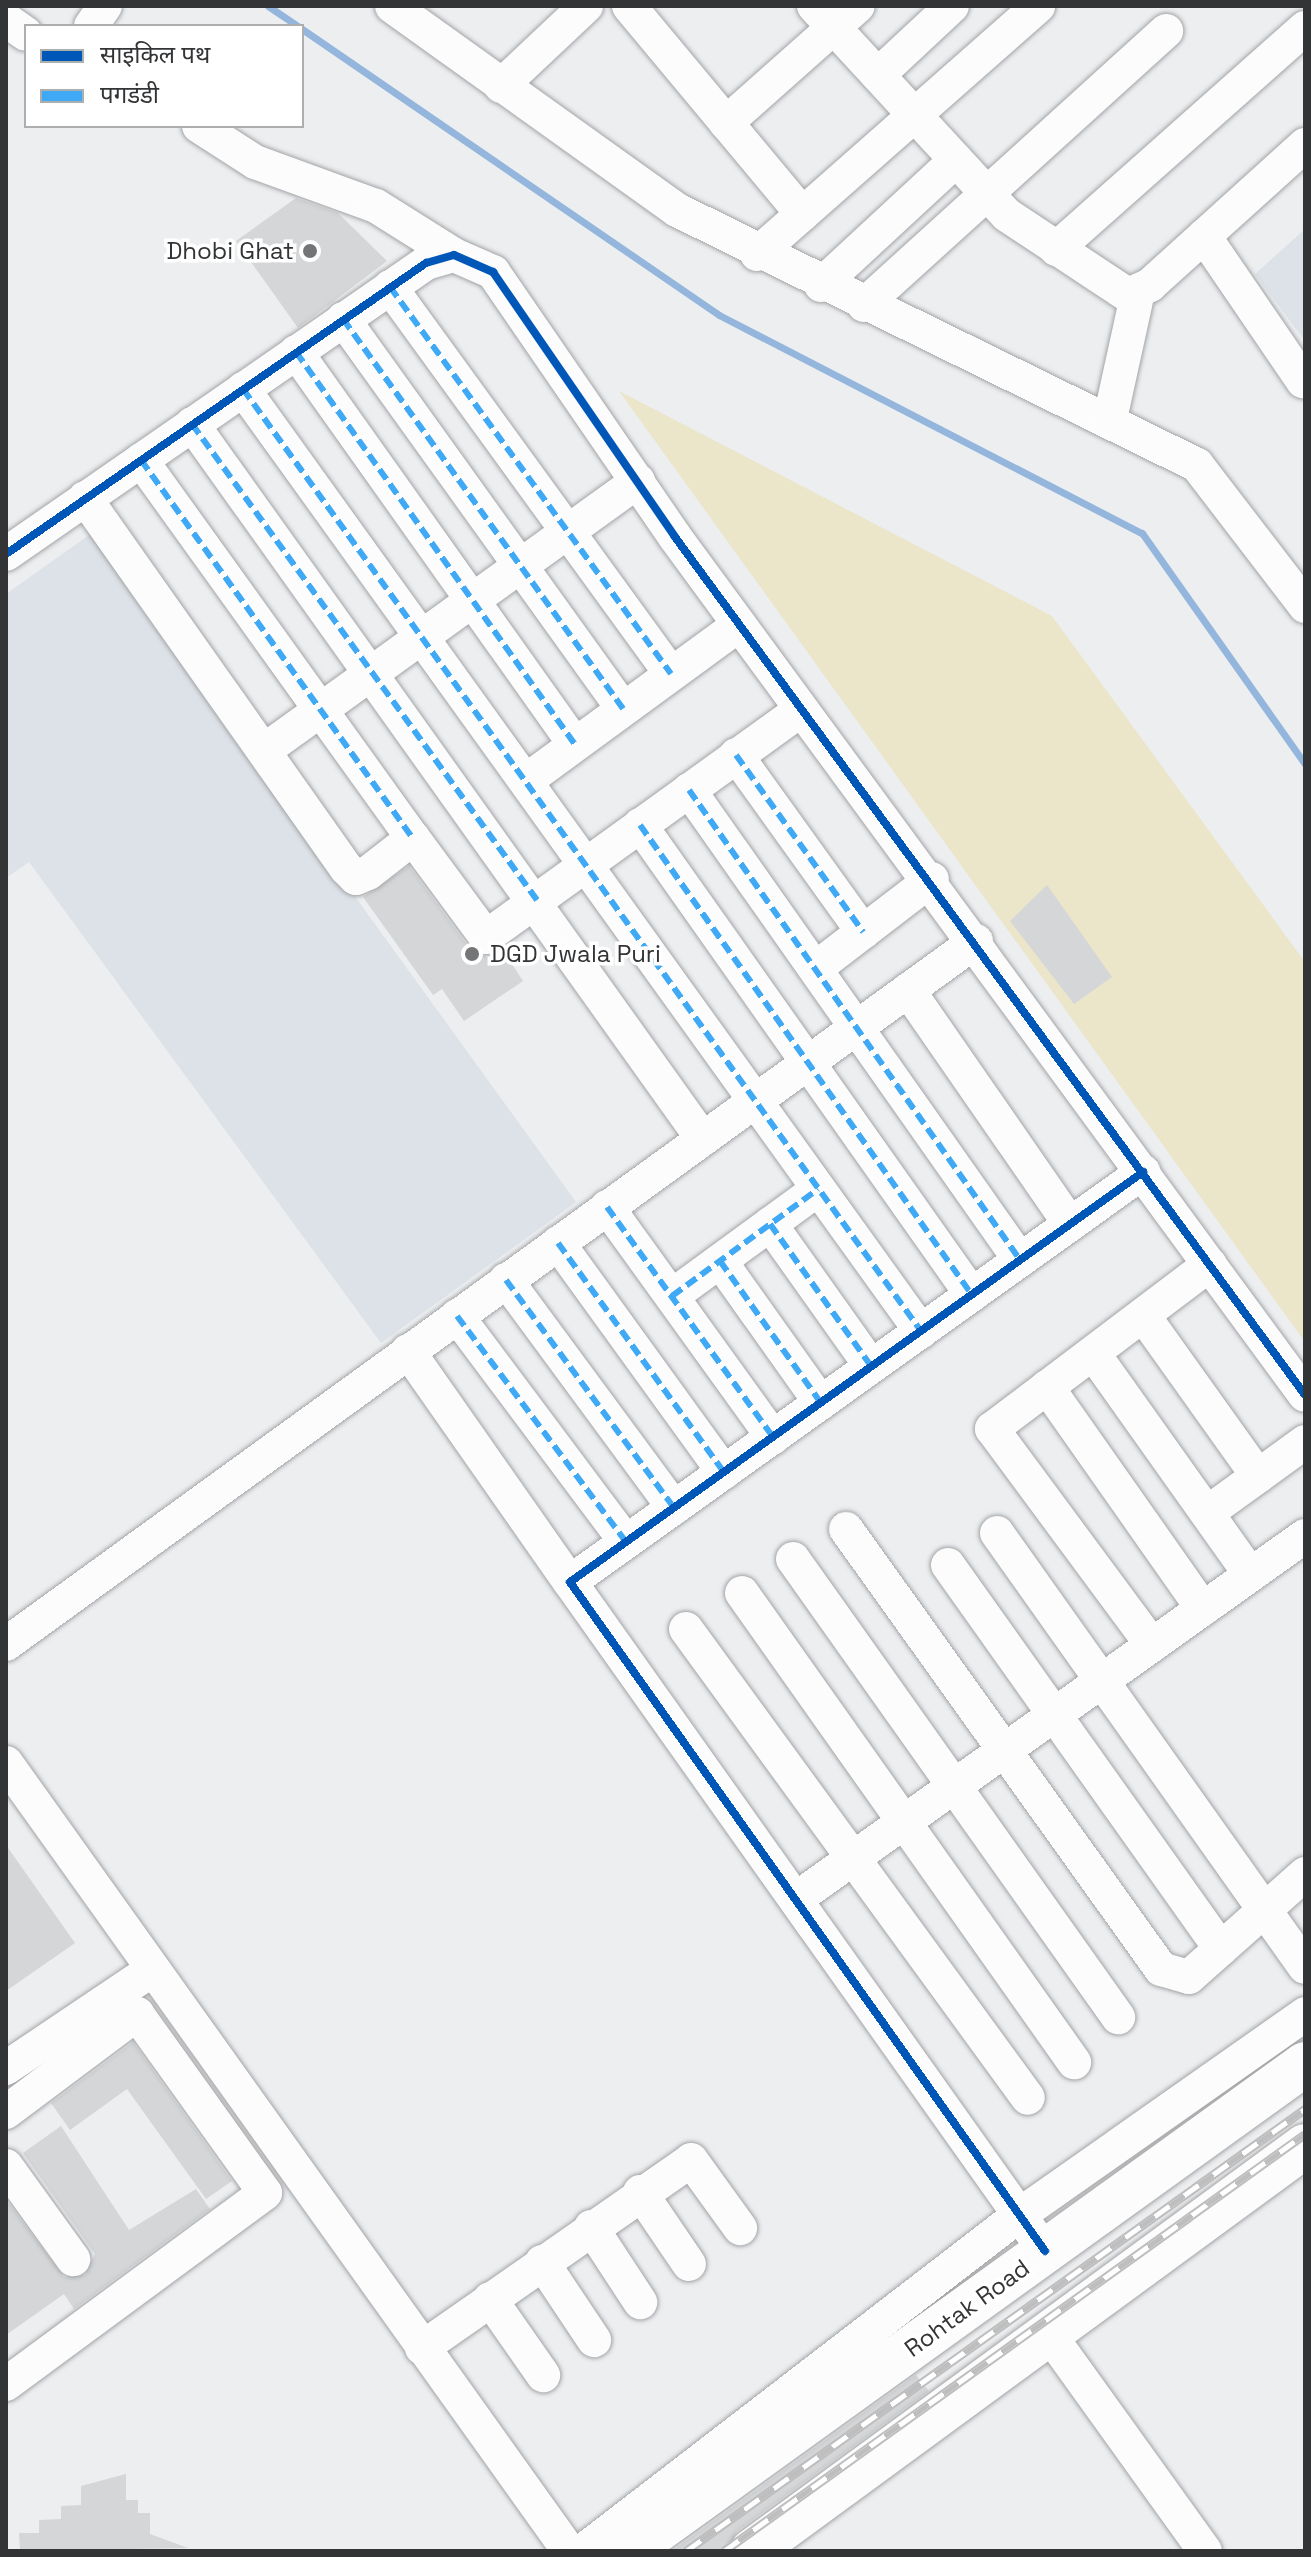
<!DOCTYPE html>
<meta charset="utf-8">
<style>
body{margin:0}
#map{position:relative;width:1311px;height:2557px;overflow:hidden;background:#eceef0;font-family:"Space Grotesk","Noto Sans Devanagari",sans-serif}
div>[style]{position:absolute}
.built>*{inset:0;background:#dce2e8}
.green>*{inset:0;background:#ebe5ca}
.stream>*{height:7px;margin:-3.5px;padding:0 3.5px;transform-origin:3.5px;border-radius:3.5px;background:#94b6dc}
.building>*{inset:0;background:#d4d6d8}
.roads{filter:drop-shadow(0 0 2px #a3a4a6) drop-shadow(0 0 2px #a3a4a6)}
.minor>*{height:34px;margin:-17px;padding:0 17px;transform-origin:17px;border-radius:17px;background:#fcfcfd}
.highway>*{height:44px;margin:-22px;padding:0 22px;transform-origin:22px;border-radius:22px;background:#fcfcfd}
.rail>*{height:9px;margin-top:-4.5px;transform-origin:0;background:repeating-linear-gradient(90deg,#fff 0 18px,#bebebf 0 36px);box-sizing:border-box;border-block:2px solid #bebebf}
.quiet>*{height:6px;margin-top:-3px;transform-origin:0;background:repeating-linear-gradient(90deg,#3fa9f5 0 12px,transparent 0 18px)}
.cycleway>*{height:8px;margin:-4px;padding:0 4px;transform-origin:4px;border-radius:4px;background:#0057b8}
.dots>*{width:22px;height:22px;translate:-50% -50%;box-sizing:border-box;border:4px solid #fff;border-radius:50%}
span{translate:-50% -50%;white-space:nowrap;text-align:center;line-height:1.15;-webkit-text-stroke:7px #fff;paint-order:stroke}
.poi-label{font-size:24px;color:#333436}
.right{translate:-100% -50%;text-align:right}
.left{translate:0 -50%;text-align:left}
.street-label{font-size:24px;color:#333436}
.frame{position:absolute;inset:0;border:8px solid #333436;pointer-events:none}
.legend{position:absolute;left:24px;top:24px;width:280px;height:104px;box-sizing:border-box;background:#fff;border:2px solid #adaeaf;margin:0;padding:10px 14px;list-style:none;font-size:24px;color:#333436}
.legend li{display:flex;align-items:center;gap:16px;height:40px}
.legend b{width:40px;border:2px solid #adaeaf}
</style>
<div id="map">
<div class="built">
<i style="clip-path:polygon(1305px 229px,1305px 341px,1255px 274px)"></i>
<i style="clip-path:polygon(92px 533px,576px 1202px,381px 1343px,29px 862px,6px 878px,6px 594px)"></i>
</div>
<div class="green">
<i style="clip-path:polygon(619px 391px,1052px 616px,1305px 962px,1305px 1342px)"></i>
</div>
<div class="stream">
<i style="left:268px;top:6px;width:36px;rotate:34deg"></i>
<i style="left:302px;top:29px;width:506px;rotate:34.44deg"></i>
<i style="left:719px;top:315px;width:476px;rotate:27.3deg"></i>
<i style="left:1142px;top:533px;width:283px;rotate:54.8deg"></i>
</div>
<div class="building">
<i style="clip-path:polygon(296px 198px,338px 213px,387px 261px,298px 328px,236px 241px)"></i>
<i style="clip-path:polygon(409px 866px,470px 949px,496px 962px,506px 955px,523px 981px,464px 1021px,442px 989px,433px 995px,363px 897px)"></i>
<i style="clip-path:polygon(1047px 885px,1112px 977px,1074px 1004px,1010px 921px)"></i>
<i style="clip-path:polygon(6px 1845px,75px 1943px,6px 1991px)"></i>
<i style="clip-path:polygon(133px 2042px,232px 2181px,206px 2199px,127px 2089px,70px 2130px,51px 2103px)"></i>
<i style="clip-path:polygon(61px 2126px,129px 2230px,196px 2189px,210px 2209px,74px 2309px,64px 2294px,6px 2335px,6px 2200px,64px 2277px,85px 2275px,95px 2254px,23px 2153px)"></i>
<i style="clip-path:polygon(916px 2375px,929px 2391px,737px 2531px,727px 2551px,672px 2551px)"></i>
<i style="clip-path:polygon(126px 2474px,126px 2500px,138px 2500px,138px 2513px,150px 2513px,150px 2534px,188px 2548px,20px 2551px,19px 2533px,39px 2533px,39px 2520px,61px 2519px,61px 2506px,81px 2505px,81px 2486px)"></i>
</div>
<div class="roads">
<div class="minor">
<i style="left:392px;top:6px;width:350px;rotate:35.6deg"></i>
<i style="left:677px;top:210px;width:579px;rotate:26.12deg"></i>
<i style="left:1197px;top:465px;width:178px;rotate:52.5deg"></i>
<i style="left:629px;top:6px;width:271px;rotate:50.2deg"></i>
<i style="left:814px;top:6px;width:284px;rotate:47.3deg"></i>
<i style="left:1007px;top:215px;width:145px;rotate:33.5deg"></i>
<i style="left:1128px;top:295px;width:24px;rotate:-24deg"></i>
<i style="left:1150px;top:285px;width:209px;rotate:-42.1deg"></i>
<i style="left:6px;top:20px;width:24px;rotate:35deg"></i>
<i style="left:91px;top:26px;width:24px;rotate:-55deg"></i>
<i style="left:878px;top:75px;width:101px;rotate:-43deg"></i>
<i style="left:501px;top:86px;width:117px;rotate:-43.3deg"></i>
<i style="left:726px;top:123px;width:176px;rotate:-41.6deg"></i>
<i style="left:199px;top:126px;width:67px;rotate:32.7deg"></i>
<i style="left:255px;top:162px;width:129px;rotate:20deg"></i>
<i style="left:376px;top:206px;width:92px;rotate:32.1deg"></i>
<i style="left:1204px;top:236px;width:176px;rotate:55.7deg"></i>
<i style="left:1056px;top:249px;width:333px;rotate:-41.6deg"></i>
<i style="left:757px;top:254px;width:375px;rotate:-41.4deg"></i>
<i style="left:821px;top:285px;width:184px;rotate:-42.8deg"></i>
<i style="left:390px;top:287px;width:478px;rotate:54deg"></i>
<i style="left:864px;top:305px;width:408px;rotate:-42.2deg"></i>
<i style="left:343px;top:319px;width:480px;rotate:54.3deg"></i>
<i style="left:296px;top:352px;width:481px;rotate:54.6deg"></i>
<i style="left:243px;top:389px;width:1161px;rotate:54.26deg"></i>
<i style="left:1110px;top:419px;width:130px;rotate:-77.6deg"></i>
<i style="left:192px;top:424px;width:877px;rotate:54.46deg"></i>
<i style="left:141px;top:460px;width:466px;rotate:54.3deg"></i>
<i style="left:85px;top:498px;width:453px;rotate:54.8deg"></i>
<i style="left:346px;top:868px;width:14px;rotate:45deg"></i>
<i style="left:356px;top:878px;width:13px;rotate:-23deg"></i>
<i style="left:368px;top:873px;width:57px;rotate:-37.9deg"></i>
<i style="left:413px;top:838px;width:123px;rotate:53.6deg"></i>
<i style="left:486px;top:937px;width:388px;rotate:-35.8deg"></i>
<i style="left:6px;top:554px;width:511px;rotate:-34.72deg"></i>
<i style="left:426px;top:263px;width:29px;rotate:-16deg"></i>
<i style="left:454px;top:255px;width:43px;rotate:23.6deg"></i>
<i style="left:493px;top:272px;width:321px;rotate:55.5deg"></i>
<i style="left:675px;top:537px;width:1064px;rotate:53.71deg"></i>
<i style="left:265px;top:750px;width:460px;rotate:-35.8deg"></i>
<i style="left:736px;top:755px;width:218px;rotate:54.3deg"></i>
<i style="left:527px;top:780px;width:263px;rotate:-36.2deg"></i>
<i style="left:689px;top:790px;width:575px;rotate:54.84deg"></i>
<i style="left:640px;top:825px;width:575px;rotate:54.76deg"></i>
<i style="left:816px;top:968px;width:146px;rotate:-37.5deg"></i>
<i style="left:908px;top:990px;width:285px;rotate:55.3deg"></i>
<i style="left:607px;top:1207px;width:284px;rotate:54.2deg"></i>
<i style="left:770px;top:1224px;width:174px;rotate:54.6deg"></i>
<i style="left:558px;top:1243px;width:283px;rotate:54.1deg"></i>
<i style="left:720px;top:1261px;width:174px;rotate:54.6deg"></i>
<i style="left:506px;top:1280px;width:283px;rotate:53.6deg"></i>
<i style="left:672px;top:1296px;width:181px;rotate:-36.2deg"></i>
<i style="left:1143px;top:1315px;width:198px;rotate:54.5deg"></i>
<i style="left:457px;top:1316px;width:282px;rotate:53.2deg"></i>
<i style="left:408px;top:1351px;width:282px;rotate:55deg"></i>
<i style="left:1093px;top:1353px;width:272px;rotate:54.6deg"></i>
<i style="left:1047px;top:1387px;width:271px;rotate:54.9deg"></i>
<i style="left:1207px;top:1513px;width:121px;rotate:-35.9deg"></i>
<i style="left:846px;top:1529px;width:541px;rotate:54.4deg"></i>
<i style="left:1161px;top:1969px;width:29px;rotate:16deg"></i>
<i style="left:1189px;top:1977px;width:155px;rotate:-41.6deg"></i>
<i style="left:997px;top:1533px;width:532px;rotate:54.64deg"></i>
<i style="left:793px;top:1559px;width:562px;rotate:54.64deg"></i>
<i style="left:948px;top:1565px;width:471px;rotate:54.6deg"></i>
<i style="left:742px;top:1593px;width:575px;rotate:54.71deg"></i>
<i style="left:686px;top:1629px;width:580px;rotate:53.9deg"></i>
<i style="left:6px;top:1644px;width:1198px;rotate:-35.93deg"></i>
<i style="left:1152px;top:1645px;width:269px;rotate:-126.5deg"></i>
<i style="left:992px;top:1429px;width:273px;rotate:-37.1deg"></i>
<i style="left:6px;top:1763px;width:968px;rotate:54.46deg"></i>
<i style="left:796px;top:1899px;width:625px;rotate:-35.5deg"></i>
<i style="left:6px;top:2068px;width:172px;rotate:-33.9deg"></i>
<i style="left:6px;top:2112px;width:164px;rotate:-36.8deg"></i>
<i style="left:137px;top:2014px;width:220px;rotate:54.4deg"></i>
<i style="left:265px;top:2193px;width:322px;rotate:143.6deg"></i>
<i style="left:6px;top:2166px;width:115px;rotate:54.2deg"></i>
<i style="left:640px;top:2192px;width:87px;rotate:55.8deg"></i>
<i style="left:591px;top:2227px;width:90px;rotate:56.8deg"></i>
<i style="left:1045px;top:2251px;width:820px;rotate:-125.38deg"></i>
<i style="left:570px;top:1582px;width:705px;rotate:-35.58deg"></i>
<i style="left:542px;top:2262px;width:94px;rotate:56.3deg"></i>
<i style="left:490px;top:2299px;width:93px;rotate:55.1deg"></i>
<i style="left:1049px;top:2334px;width:267px;rotate:54.3deg"></i>
<i style="left:422px;top:2348px;width:328px;rotate:-34.9deg"></i>
<i style="left:691px;top:2160px;width:84px;rotate:54.2deg"></i>
<i style="left:583px;top:2551px;width:549px;rotate:-37.6deg"></i>
<i style="left:1018px;top:2216px;width:351px;rotate:-35.1deg"></i>
</div>
<div class="highway">
<i style="left:629px;top:2551px;width:833px;rotate:-35.77deg"></i>
<i style="left:752px;top:2551px;width:685px;rotate:-36.22deg"></i>
</div>
</div>
<div class="rail">
<i style="left:686px;top:2551px;width:761px;rotate:-35.53deg"></i>
<i style="left:724px;top:2551px;width:715px;rotate:-35.67deg"></i>
</div>
<div class="quiet">
<i style="left:390px;top:287px;width:478px;rotate:54deg"></i>
<i style="left:343px;top:319px;width:480px;rotate:54.3deg"></i>
<i style="left:296px;top:352px;width:481px;rotate:54.6deg"></i>
<i style="left:243px;top:389px;width:1161px;rotate:54.26deg"></i>
<i style="left:192px;top:424px;width:588px;rotate:54.07deg"></i>
<i style="left:141px;top:460px;width:466px;rotate:54.3deg"></i>
<i style="left:736px;top:755px;width:218px;rotate:54.3deg"></i>
<i style="left:689px;top:790px;width:575px;rotate:54.84deg"></i>
<i style="left:640px;top:825px;width:575px;rotate:54.76deg"></i>
<i style="left:607px;top:1207px;width:284px;rotate:54.2deg"></i>
<i style="left:770px;top:1224px;width:174px;rotate:54.6deg"></i>
<i style="left:558px;top:1243px;width:283px;rotate:54.1deg"></i>
<i style="left:720px;top:1261px;width:174px;rotate:54.6deg"></i>
<i style="left:506px;top:1280px;width:283px;rotate:53.6deg"></i>
<i style="left:672px;top:1296px;width:181px;rotate:-36.2deg"></i>
<i style="left:457px;top:1316px;width:282px;rotate:53.2deg"></i>
</div>
<div class="cycleway">
<i style="left:6px;top:554px;width:511px;rotate:-34.72deg"></i>
<i style="left:426px;top:263px;width:29px;rotate:-16deg"></i>
<i style="left:454px;top:255px;width:43px;rotate:23.6deg"></i>
<i style="left:493px;top:272px;width:321px;rotate:55.5deg"></i>
<i style="left:675px;top:537px;width:1064px;rotate:53.71deg"></i>
<i style="left:1045px;top:2251px;width:820px;rotate:-125.38deg"></i>
<i style="left:570px;top:1582px;width:705px;rotate:-35.58deg"></i>
</div>
<div class="dots">
<i style="left:310px;top:251px;background:#747577"></i>
<i style="left:472px;top:954px;background:#747577"></i>
</div>
<div class="poi-label">
<span class="right" style="left:294px;top:251px">Dhobi Ghat</span>
<span class="left" style="left:490px;top:954px">DGD Jwala Puri</span>
</div>
<div class="street-label">
<span style="left:967px;top:2308px;rotate:-36deg">Rohtak Road</span>
</div>
<div class="frame"></div>
<ul class="legend">
<li><b style="height:10px;background:#0057b8"></b>साइकिल पथ</li>
<li><b style="height:10px;background:#3fa9f5"></b>पगडंडी</li>
</ul>
</div>
